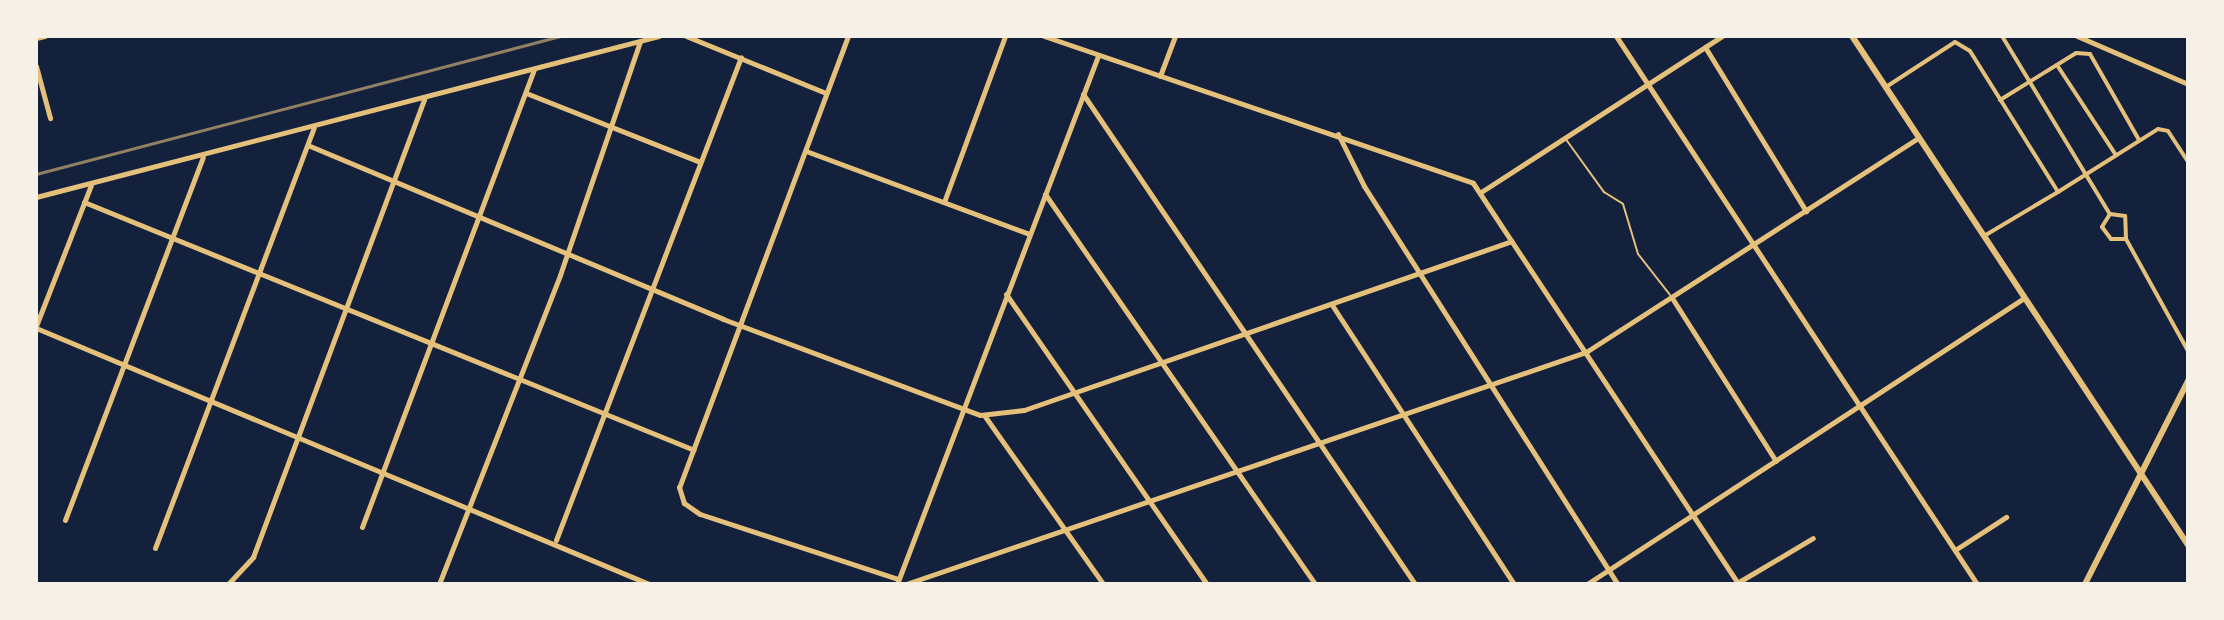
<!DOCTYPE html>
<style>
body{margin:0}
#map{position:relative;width:2224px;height:620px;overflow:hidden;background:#14213d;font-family:Mulish,sans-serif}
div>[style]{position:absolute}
.service>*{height:2px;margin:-1px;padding:0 1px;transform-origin:1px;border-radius:1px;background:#e5c07b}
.pedestrian>*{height:4px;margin:-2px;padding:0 2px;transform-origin:2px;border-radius:2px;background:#e5c07b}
.minor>*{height:5px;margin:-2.5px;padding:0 2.5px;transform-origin:2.5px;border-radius:2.5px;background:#e5c07b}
.tertiary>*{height:6px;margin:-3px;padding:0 3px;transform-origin:3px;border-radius:3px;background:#e5c07b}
.rail>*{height:3px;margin:-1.5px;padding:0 1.5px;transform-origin:1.5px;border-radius:1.5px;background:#918062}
span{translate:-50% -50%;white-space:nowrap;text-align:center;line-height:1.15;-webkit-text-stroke:7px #f6f1e7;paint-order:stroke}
.frame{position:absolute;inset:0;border:38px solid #f6f1e7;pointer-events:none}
</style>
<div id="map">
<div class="service">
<i style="left:1565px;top:138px;width:67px;rotate:54.2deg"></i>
<i style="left:1604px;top:192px;width:22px;rotate:32deg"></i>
<i style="left:1623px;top:204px;width:52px;rotate:73.3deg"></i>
<i style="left:1638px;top:254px;width:52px;rotate:52deg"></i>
</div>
<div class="pedestrian">
<i style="left:2002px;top:36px;width:208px;rotate:58.8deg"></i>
<i style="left:2110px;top:214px;width:15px;rotate:122deg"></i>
<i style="left:2102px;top:227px;width:15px;rotate:53deg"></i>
<i style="left:2111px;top:239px;width:15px"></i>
<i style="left:2126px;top:239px;width:23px;rotate:-92deg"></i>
<i style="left:2125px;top:216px;width:15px;rotate:-172deg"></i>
<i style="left:2057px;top:65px;width:108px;rotate:56.8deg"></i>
<i style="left:1886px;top:87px;width:82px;rotate:-33.1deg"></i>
<i style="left:1955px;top:42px;width:17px;rotate:31deg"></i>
<i style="left:1970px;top:51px;width:166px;rotate:58deg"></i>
<i style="left:2058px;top:192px;width:86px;rotate:149.3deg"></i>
<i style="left:2000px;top:100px;width:89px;rotate:-31.7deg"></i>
<i style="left:2076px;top:53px;width:14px;rotate:4deg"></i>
<i style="left:2090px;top:54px;width:99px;rotate:60.3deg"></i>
<i style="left:2058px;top:192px;width:118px;rotate:-32.2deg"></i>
<i style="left:2158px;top:129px;width:10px;rotate:11deg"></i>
<i style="left:2168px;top:131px;width:37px;rotate:57deg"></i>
<i style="left:2126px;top:239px;width:128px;rotate:61deg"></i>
</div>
<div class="minor">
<i style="left:686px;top:36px;width:151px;rotate:22.2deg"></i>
<i style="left:848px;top:36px;width:482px;rotate:110.5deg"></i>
<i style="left:679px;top:487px;width:17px;rotate:73deg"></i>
<i style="left:684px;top:503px;width:19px;rotate:35deg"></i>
<i style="left:700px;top:514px;width:208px;rotate:18.2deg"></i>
<i style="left:1044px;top:36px;width:453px;rotate:18.9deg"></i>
<i style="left:1473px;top:183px;width:481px;rotate:56.5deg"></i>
<i style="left:1616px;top:36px;width:656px;rotate:56.62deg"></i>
<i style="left:2077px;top:36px;width:121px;rotate:23.4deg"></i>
<i style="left:36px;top:38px;width:9px;rotate:-13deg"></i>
<i style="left:1705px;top:47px;width:193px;rotate:58.4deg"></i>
<i style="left:36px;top:66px;width:54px;rotate:74.9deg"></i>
<i style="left:1160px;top:76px;width:43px;rotate:-69.4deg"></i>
<i style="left:526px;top:93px;width:187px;rotate:21.6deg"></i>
<i style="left:1083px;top:94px;width:592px;rotate:55.88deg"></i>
<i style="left:1338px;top:134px;width:58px;rotate:63.4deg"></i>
<i style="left:1364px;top:186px;width:472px;rotate:57.5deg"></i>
<i style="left:310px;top:146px;width:448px;rotate:22.7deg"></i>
<i style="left:723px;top:319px;width:274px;rotate:20.5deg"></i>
<i style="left:980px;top:415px;width:44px;rotate:-6.5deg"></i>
<i style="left:1024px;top:410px;width:516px;rotate:-19.1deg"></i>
<i style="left:806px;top:151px;width:238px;rotate:20.4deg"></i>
<i style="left:1481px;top:192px;width:287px;rotate:-32.9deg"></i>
<i style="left:1045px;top:194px;width:474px;rotate:55.3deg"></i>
<i style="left:36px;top:197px;width:643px;rotate:-14.49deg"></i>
<i style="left:84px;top:202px;width:658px;rotate:22.12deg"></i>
<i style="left:944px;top:202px;width:177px;rotate:-69.8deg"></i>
<i style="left:1006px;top:294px;width:353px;rotate:55.3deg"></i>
<i style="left:1672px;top:298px;width:193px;rotate:57.5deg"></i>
<i style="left:1332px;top:305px;width:333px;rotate:56.9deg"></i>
<i style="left:36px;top:326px;width:151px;rotate:-68.7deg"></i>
<i style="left:36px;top:328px;width:664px;rotate:22.67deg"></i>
<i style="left:984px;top:415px;width:207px;rotate:54.8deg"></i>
<i style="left:65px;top:520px;width:388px;rotate:-69.2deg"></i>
<i style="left:362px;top:527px;width:488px;rotate:-69.4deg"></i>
<i style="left:556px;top:540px;width:517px;rotate:-69.04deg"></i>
<i style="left:155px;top:548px;width:449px;rotate:-69.3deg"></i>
<i style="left:1955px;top:550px;width:61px;rotate:-32.9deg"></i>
<i style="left:1737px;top:583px;width:88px;rotate:-30.6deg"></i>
<i style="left:228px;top:584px;width:37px;rotate:-47deg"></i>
<i style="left:253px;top:557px;width:489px;rotate:-69.5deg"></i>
<i style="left:389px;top:584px;width:27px"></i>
<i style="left:439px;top:584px;width:332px;rotate:-68.6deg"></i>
<i style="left:560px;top:275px;width:247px;rotate:-71.1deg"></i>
<i style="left:897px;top:584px;width:565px;rotate:-69.16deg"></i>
<i style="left:906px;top:584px;width:718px;rotate:-18.84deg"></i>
<i style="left:1586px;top:352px;width:396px;rotate:-32.8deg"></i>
<i style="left:1587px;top:584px;width:522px;rotate:-33.2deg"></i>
</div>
<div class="tertiary">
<i style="left:1852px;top:36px;width:610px;rotate:56.57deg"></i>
<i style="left:2085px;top:584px;width:228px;rotate:-63.1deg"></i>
</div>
<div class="rail">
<i style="left:36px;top:174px;width:542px;rotate:-14.75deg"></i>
</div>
<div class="frame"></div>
</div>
